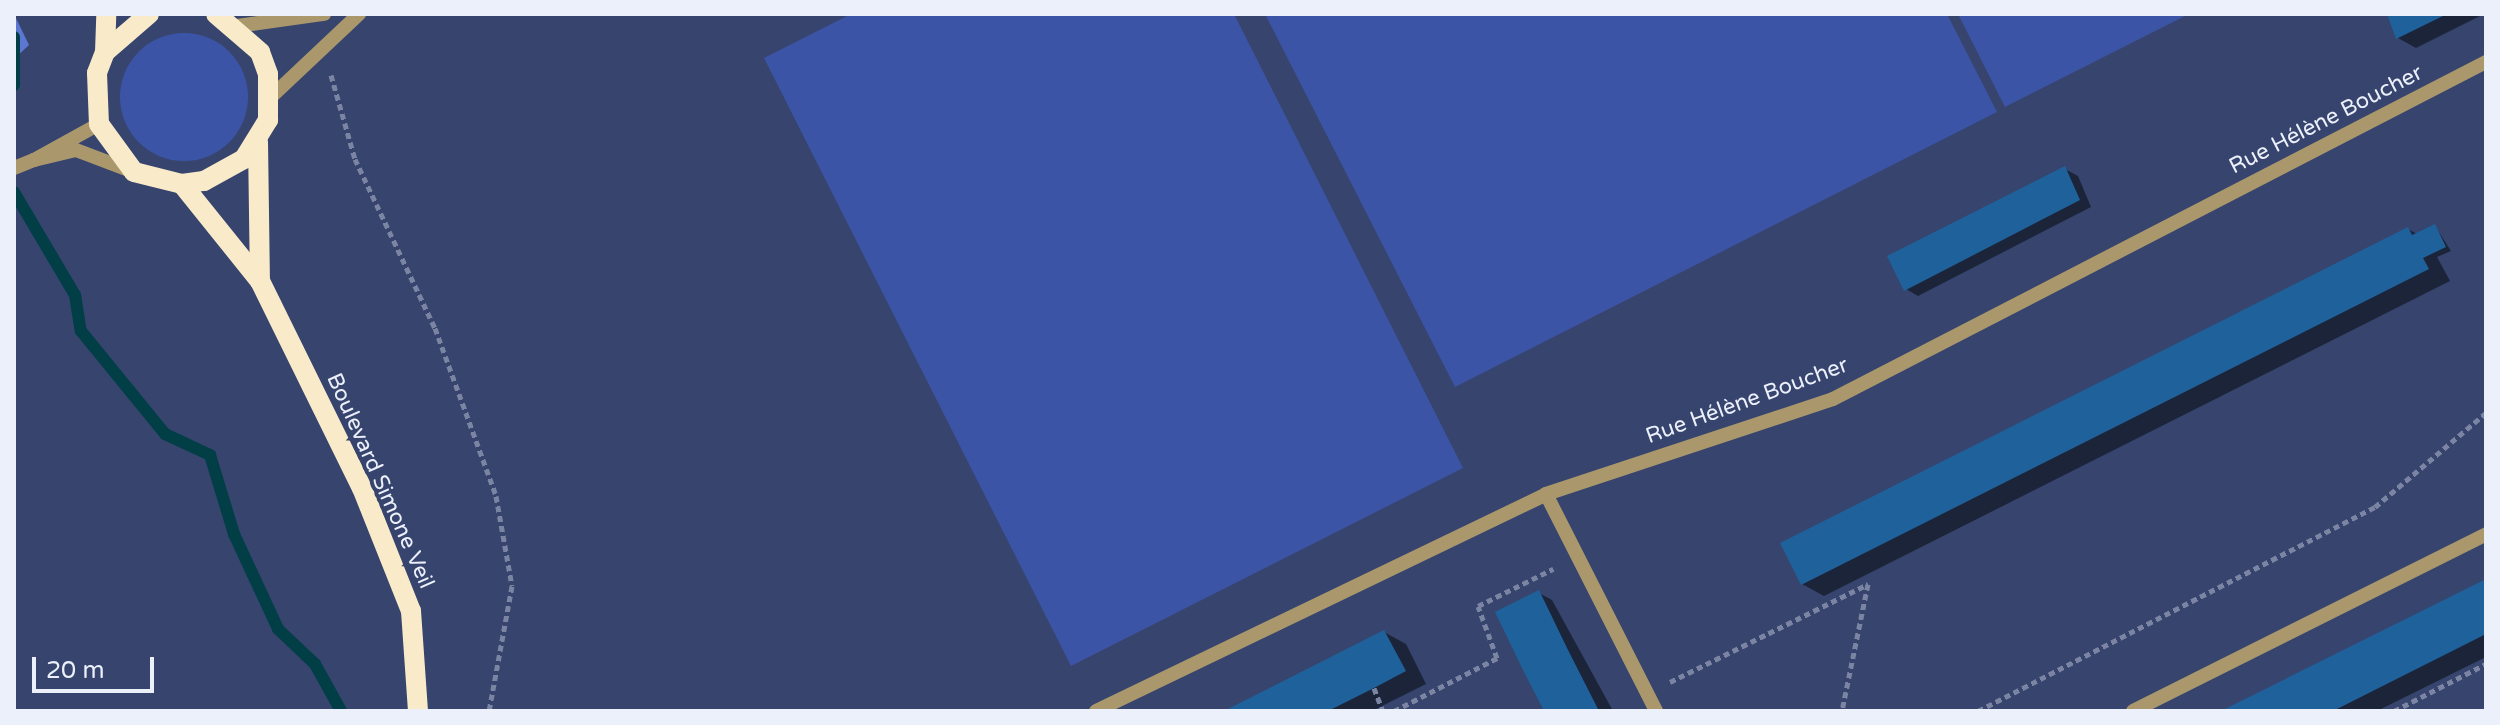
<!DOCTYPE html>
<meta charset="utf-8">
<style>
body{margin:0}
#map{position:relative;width:2500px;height:725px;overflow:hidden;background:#36446e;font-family:"Varela Round",sans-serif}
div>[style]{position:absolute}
.green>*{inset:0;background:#3c54a5}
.round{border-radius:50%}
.forest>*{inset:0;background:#5b77d1}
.shadow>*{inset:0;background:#0007}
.stream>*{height:12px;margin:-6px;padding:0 6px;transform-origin:6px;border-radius:6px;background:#023e46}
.building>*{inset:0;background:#1f629b}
.path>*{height:5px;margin-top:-2.5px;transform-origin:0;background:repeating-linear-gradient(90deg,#7b85a3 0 6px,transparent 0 10px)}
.minor>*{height:14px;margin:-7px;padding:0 7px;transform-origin:7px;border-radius:7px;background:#aa986c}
.major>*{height:20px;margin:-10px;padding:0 10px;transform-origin:10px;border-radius:10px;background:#f9ebc9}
span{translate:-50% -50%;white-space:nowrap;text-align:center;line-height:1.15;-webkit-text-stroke:8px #36446e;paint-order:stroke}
.street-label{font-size:22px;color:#ecf0fa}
.frame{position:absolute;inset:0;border:16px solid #ecf0fa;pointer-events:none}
.scale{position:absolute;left:32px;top:657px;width:122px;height:36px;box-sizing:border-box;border:4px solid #ecf0fa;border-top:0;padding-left:10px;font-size:24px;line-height:28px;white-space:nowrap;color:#ecf0fa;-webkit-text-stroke:6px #36446e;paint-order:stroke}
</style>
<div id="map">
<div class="green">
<i style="clip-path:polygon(851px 14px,1234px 14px,1463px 468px,1071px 666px,764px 58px)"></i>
<i style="clip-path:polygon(1265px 14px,1947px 14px,1997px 112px,1455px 387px)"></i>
<i style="clip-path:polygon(1958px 14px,2189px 14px,2005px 107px)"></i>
<i class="round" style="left:120px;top:33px;width:128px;height:128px"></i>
</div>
<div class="forest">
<i style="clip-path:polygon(14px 14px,29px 45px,14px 59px)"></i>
</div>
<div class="shadow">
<i style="clip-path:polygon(2389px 14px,2484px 14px,2416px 48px,2398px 38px)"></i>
<i style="clip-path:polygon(2065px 169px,2078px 176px,2091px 207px,1918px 296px,1906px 289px)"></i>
<i style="clip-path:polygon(2435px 226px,2451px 251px,2437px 257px,2450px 281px,1824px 596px,1802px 584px,2408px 229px,2417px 234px)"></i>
<i style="clip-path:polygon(2486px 581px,2486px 657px,2377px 711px,2226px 711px)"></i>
<i style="clip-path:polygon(1539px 593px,1552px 600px,1613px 711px,1546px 711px)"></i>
<i style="clip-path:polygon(1384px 632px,1406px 644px,1426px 684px,1372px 711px,1229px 711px)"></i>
</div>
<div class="stream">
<i style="left:14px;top:37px;width:48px;rotate:90deg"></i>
<i style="left:14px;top:192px;width:120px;rotate:59.4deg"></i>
<i style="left:75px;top:295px;width:36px;rotate:81deg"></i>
<i style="left:81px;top:331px;width:133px;rotate:50.8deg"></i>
<i style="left:165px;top:434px;width:50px;rotate:25deg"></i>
<i style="left:210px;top:455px;width:83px;rotate:73.1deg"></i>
<i style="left:234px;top:534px;width:105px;rotate:65.1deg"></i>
<i style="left:278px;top:629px;width:51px;rotate:43.4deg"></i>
<i style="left:315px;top:664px;width:54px;rotate:61deg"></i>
</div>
<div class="building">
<i style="clip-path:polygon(2387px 14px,2447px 14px,2396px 39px)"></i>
<i style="clip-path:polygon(2065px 166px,2080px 200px,1904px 291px,1887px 256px)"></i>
<i style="clip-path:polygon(2435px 224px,2446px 247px,2423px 258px,2429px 269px,1801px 585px,1780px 543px,2408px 227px,2412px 235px)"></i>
<i style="clip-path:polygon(2486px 579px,2486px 634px,2333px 711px,2221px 711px)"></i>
<i style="clip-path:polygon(1539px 590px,1568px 650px,1599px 711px,1544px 711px,1524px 672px,1495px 612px)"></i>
<i style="clip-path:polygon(1384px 630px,1406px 671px,1374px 688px,1328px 711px,1224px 711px)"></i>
</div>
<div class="path">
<i style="left:331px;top:75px;width:87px;rotate:74.1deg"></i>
<i style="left:355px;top:159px;width:187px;rotate:64.7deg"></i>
<i style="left:435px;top:328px;width:179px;rotate:70deg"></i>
<i style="left:496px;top:496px;width:91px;rotate:79.9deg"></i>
<i style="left:512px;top:586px;width:127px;rotate:100.4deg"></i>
<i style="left:1670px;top:682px;width:221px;rotate:-26.3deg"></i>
<i style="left:1868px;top:584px;width:130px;rotate:101.6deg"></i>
<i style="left:1374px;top:688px;width:25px;rotate:69deg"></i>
<i style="left:1394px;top:711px;width:116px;rotate:-27.2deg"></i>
<i style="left:1497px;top:658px;width:55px;rotate:-110.1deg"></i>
<i style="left:1478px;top:606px;width:84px;rotate:-26.3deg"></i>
<i style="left:1978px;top:711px;width:446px;rotate:-27.2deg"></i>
<i style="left:2375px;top:507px;width:145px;rotate:-40.3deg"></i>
<i style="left:2394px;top:711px;width:103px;rotate:-27.1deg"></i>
</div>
<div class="minor">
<i style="left:237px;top:26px;width:88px;rotate:-7.9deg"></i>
<i style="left:271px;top:97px;width:121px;rotate:-43.3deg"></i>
<i style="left:99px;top:124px;width:74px;rotate:151deg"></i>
<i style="left:34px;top:160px;width:43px;rotate:-13.4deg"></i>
<i style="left:76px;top:150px;width:62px;rotate:20.8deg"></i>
<i style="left:14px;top:168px;width:22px;rotate:-22deg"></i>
<i style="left:1546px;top:494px;width:243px;rotate:63.1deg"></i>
<i style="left:1096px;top:711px;width:500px;rotate:-25.7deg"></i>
<i style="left:1546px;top:494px;width:302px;rotate:-18.3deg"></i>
<i style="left:1833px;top:399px;width:735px;rotate:-27.3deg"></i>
<i style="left:2133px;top:711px;width:395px;rotate:-26.6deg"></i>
</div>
<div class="major">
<i style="left:149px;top:14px;width:58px;rotate:139.2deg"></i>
<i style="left:105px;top:52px;width:22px;rotate:111deg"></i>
<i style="left:97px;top:73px;width:51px;rotate:87.8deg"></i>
<i style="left:99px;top:124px;width:59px;rotate:53.9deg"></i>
<i style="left:134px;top:172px;width:49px;rotate:14deg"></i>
<i style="left:182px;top:184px;width:22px;rotate:-8deg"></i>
<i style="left:204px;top:181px;width:46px;rotate:-28.8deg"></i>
<i style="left:244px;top:159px;width:46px;rotate:-58.4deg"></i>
<i style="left:268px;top:120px;width:46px;rotate:-90deg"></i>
<i style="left:268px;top:74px;width:23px;rotate:-110deg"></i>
<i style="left:260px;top:52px;width:58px;rotate:-139.2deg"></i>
<i style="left:105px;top:52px;width:38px;rotate:-88deg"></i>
<i style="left:258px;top:142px;width:139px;rotate:89.2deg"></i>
<i style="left:182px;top:184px;width:124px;rotate:51.2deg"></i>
<i style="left:260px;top:281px;width:231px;rotate:63.8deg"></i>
<i style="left:362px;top:488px;width:132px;rotate:68.3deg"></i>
<i style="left:411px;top:611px;width:100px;rotate:86deg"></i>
</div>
<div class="street-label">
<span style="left:2326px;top:120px;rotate:-27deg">Rue Hélène Boucher</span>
<span style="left:1747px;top:401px;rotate:-20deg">Rue Hélène Boucher</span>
<span style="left:380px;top:481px;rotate:66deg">Boulevard Simone Veil</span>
</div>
<div class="frame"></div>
<div class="scale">20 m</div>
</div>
